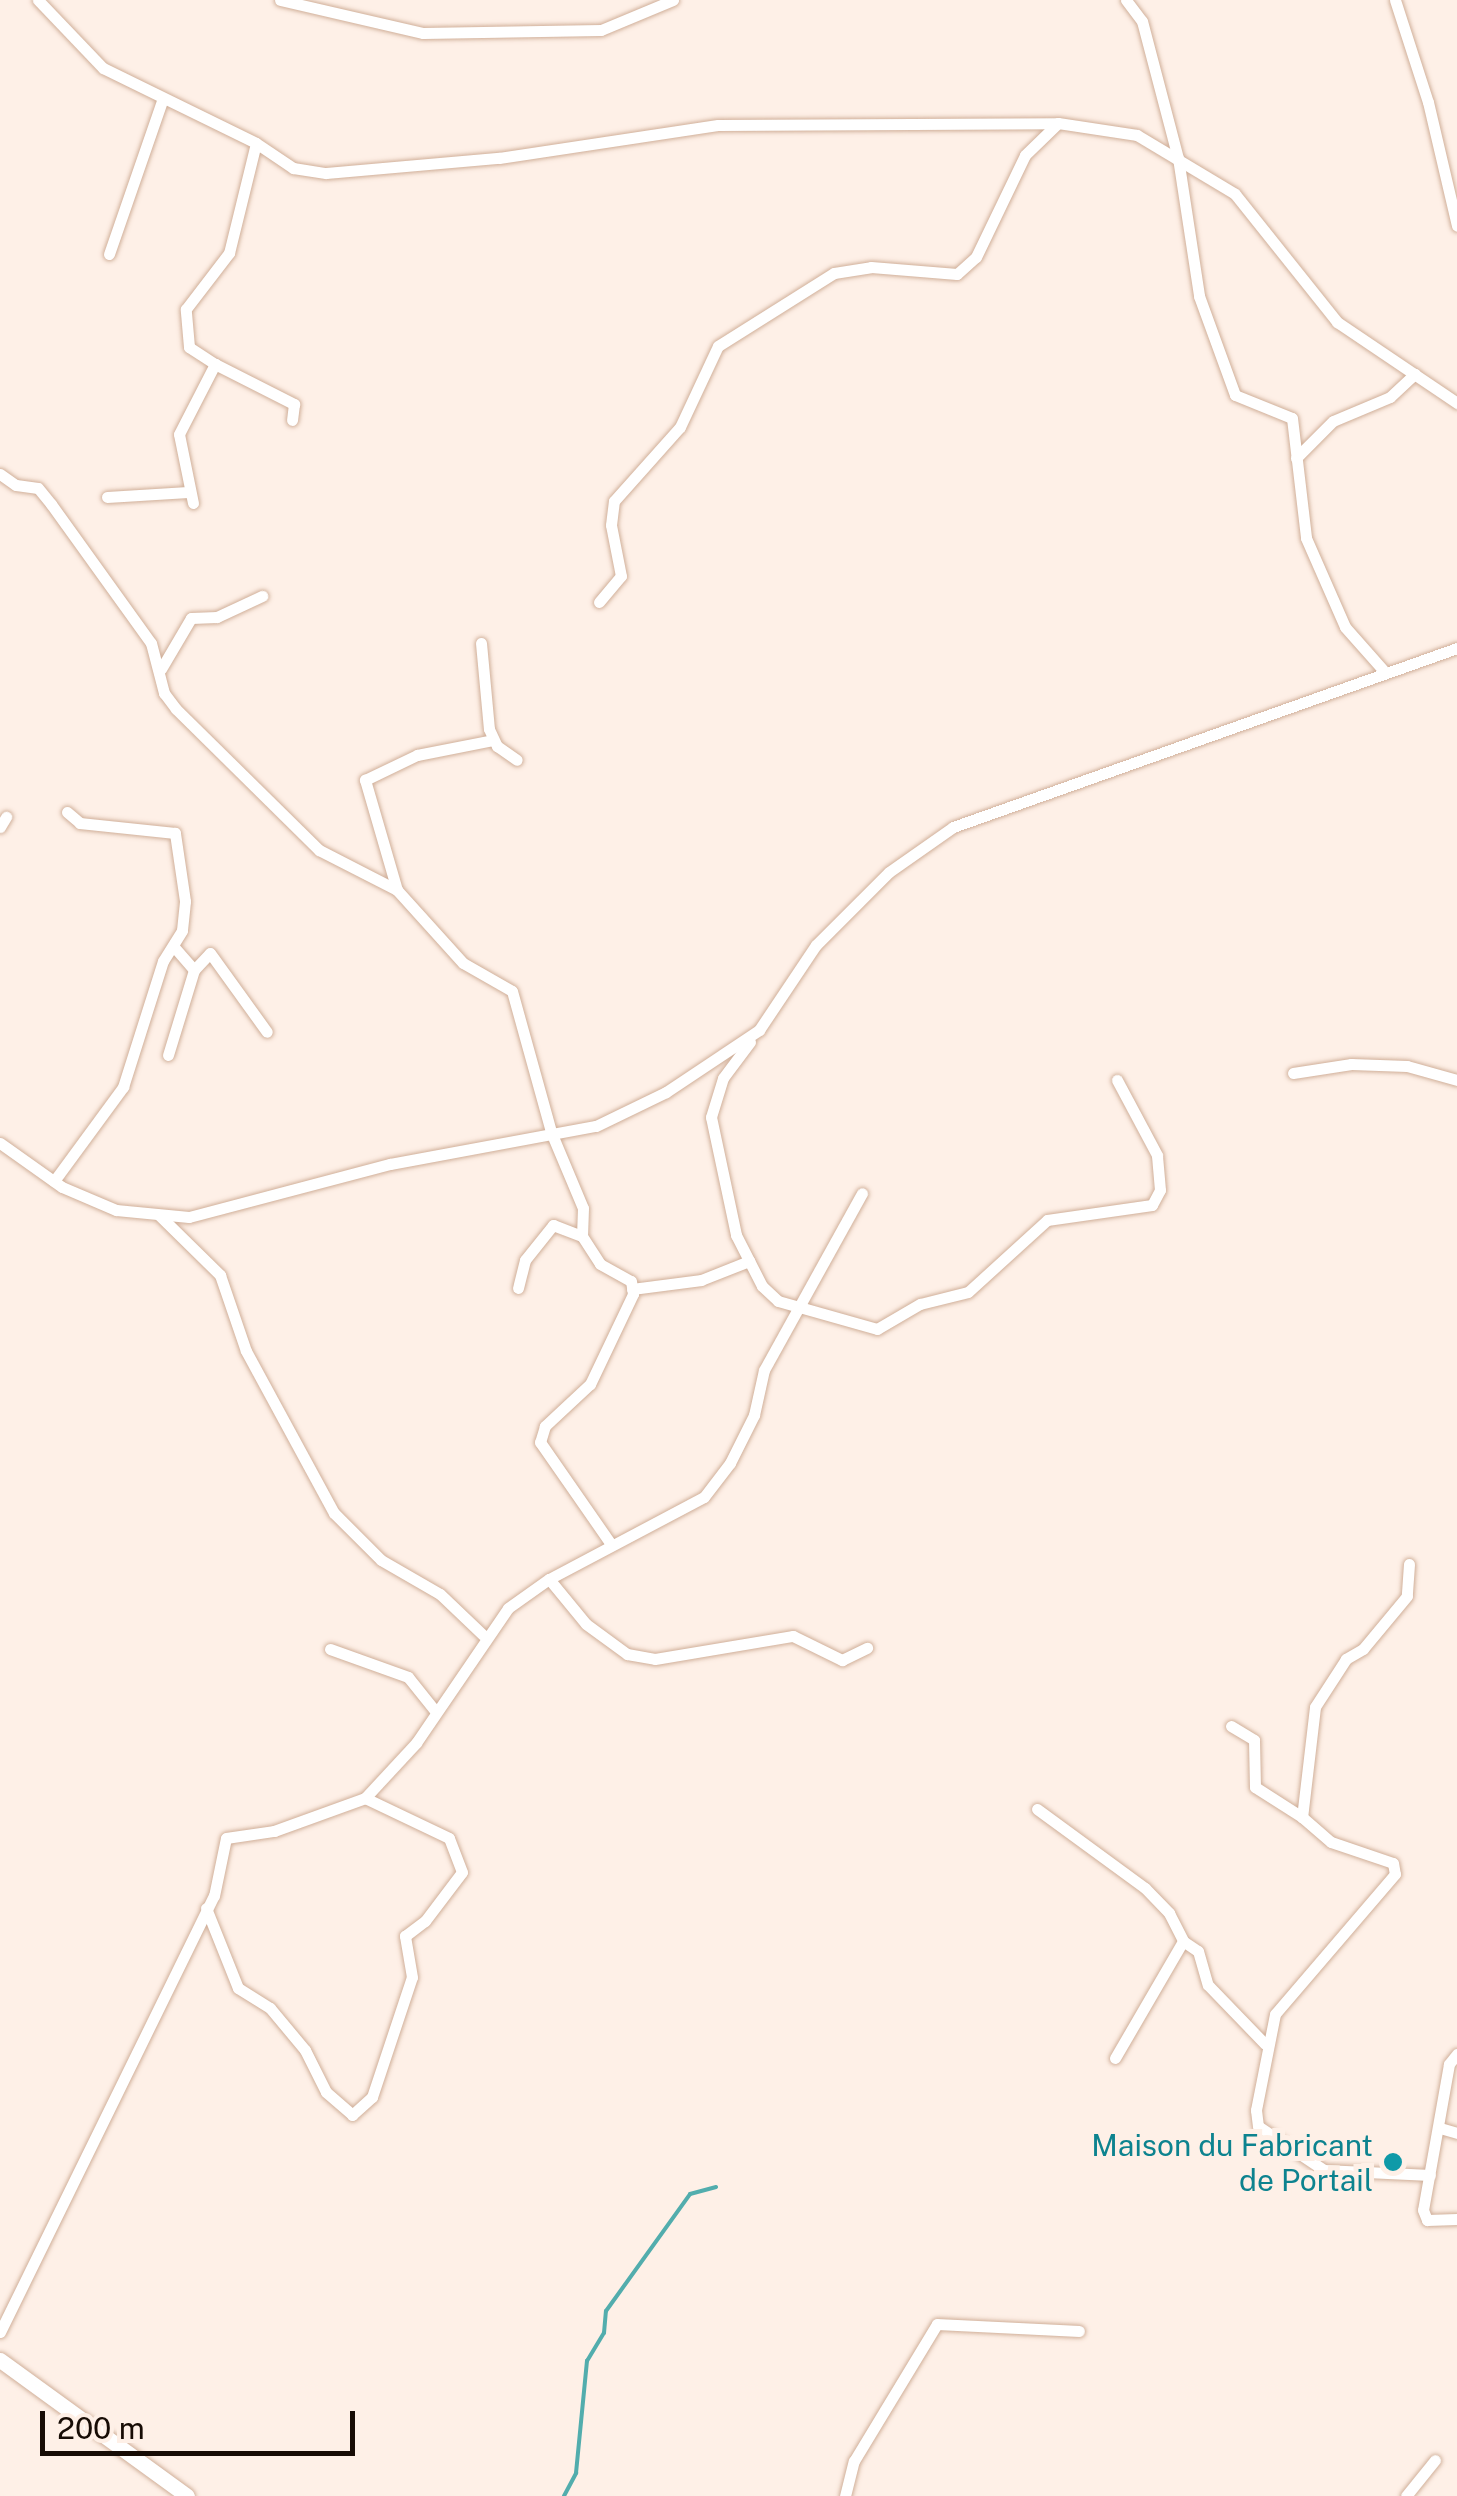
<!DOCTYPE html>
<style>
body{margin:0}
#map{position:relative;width:1457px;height:2496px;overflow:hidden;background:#fef0e7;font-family:"Public Sans",sans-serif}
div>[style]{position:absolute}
.stream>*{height:4px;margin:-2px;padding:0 2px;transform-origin:2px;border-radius:2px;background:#52adad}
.roads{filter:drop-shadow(0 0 2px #d0af99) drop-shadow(0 0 2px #d0af99)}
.street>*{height:11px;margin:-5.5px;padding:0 5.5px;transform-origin:5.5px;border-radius:5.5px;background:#fff}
.secondary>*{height:15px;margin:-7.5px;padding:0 7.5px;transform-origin:7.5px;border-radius:7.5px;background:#fff}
.dots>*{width:28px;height:28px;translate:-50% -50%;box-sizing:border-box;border:5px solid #fef0e7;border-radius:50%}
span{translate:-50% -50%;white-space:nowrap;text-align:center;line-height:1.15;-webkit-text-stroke:10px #fef0e7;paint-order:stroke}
.culture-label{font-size:30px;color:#0d838f}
.right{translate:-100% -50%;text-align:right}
.scale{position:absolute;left:40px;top:2411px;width:315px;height:45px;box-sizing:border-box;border:5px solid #170c05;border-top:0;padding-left:12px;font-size:30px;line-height:35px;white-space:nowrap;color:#170c05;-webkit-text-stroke:8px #fef0e7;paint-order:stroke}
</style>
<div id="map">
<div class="stream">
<i style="left:564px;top:2496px;width:26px;rotate:-62deg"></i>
<i style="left:576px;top:2473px;width:113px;rotate:-84.4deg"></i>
<i style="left:587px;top:2361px;width:33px;rotate:-59deg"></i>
<i style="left:604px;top:2333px;width:22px;rotate:-85deg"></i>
<i style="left:606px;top:2311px;width:144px;rotate:-54.3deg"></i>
<i style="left:690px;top:2194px;width:27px;rotate:-15deg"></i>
</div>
<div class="roads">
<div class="street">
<i style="left:38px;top:0;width:94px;rotate:46.3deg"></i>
<i style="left:103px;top:68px;width:170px;rotate:26.1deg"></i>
<i style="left:256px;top:143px;width:45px;rotate:34deg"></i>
<i style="left:293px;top:168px;width:33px;rotate:9deg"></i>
<i style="left:326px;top:173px;width:174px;rotate:-5deg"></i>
<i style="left:499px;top:158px;width:221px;rotate:-8.6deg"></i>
<i style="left:718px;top:125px;width:340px;rotate:-0.3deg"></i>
<i style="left:1058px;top:123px;width:80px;rotate:8.6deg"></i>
<i style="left:1137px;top:135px;width:114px;rotate:31deg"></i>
<i style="left:1235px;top:194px;width:164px;rotate:51.4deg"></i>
<i style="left:1337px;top:322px;width:145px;rotate:34deg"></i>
<i style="left:280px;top:0;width:147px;rotate:13deg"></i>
<i style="left:423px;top:33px;width:178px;rotate:-1deg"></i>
<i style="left:601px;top:30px;width:78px;rotate:-22.6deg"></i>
<i style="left:1126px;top:0;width:26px;rotate:53deg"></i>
<i style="left:1142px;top:21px;width:142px;rotate:75.3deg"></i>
<i style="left:1178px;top:158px;width:140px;rotate:81.3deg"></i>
<i style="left:1199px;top:296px;width:105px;rotate:70deg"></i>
<i style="left:1235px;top:395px;width:61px;rotate:22deg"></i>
<i style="left:1292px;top:418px;width:121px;rotate:83.3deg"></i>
<i style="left:1306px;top:538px;width:97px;rotate:66.3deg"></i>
<i style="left:1345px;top:627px;width:57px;rotate:48.5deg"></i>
<i style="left:1395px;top:0;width:107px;rotate:72.1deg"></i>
<i style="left:1428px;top:102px;width:127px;rotate:76.8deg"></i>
<i style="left:109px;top:254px;width:162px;rotate:-70.9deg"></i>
<i style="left:215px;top:364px;width:89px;rotate:26.9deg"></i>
<i style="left:294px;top:404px;width:16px;rotate:97deg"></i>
<i style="left:1296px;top:458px;width:52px;rotate:-45deg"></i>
<i style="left:1333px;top:421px;width:62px;rotate:-22.8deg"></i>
<i style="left:1390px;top:397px;width:34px;rotate:-43deg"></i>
<i style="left:0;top:474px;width:19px;rotate:35deg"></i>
<i style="left:16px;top:485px;width:22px;rotate:8deg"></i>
<i style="left:38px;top:488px;width:21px;rotate:51deg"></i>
<i style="left:51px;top:504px;width:171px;rotate:54.3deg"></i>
<i style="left:151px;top:643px;width:52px;rotate:75.4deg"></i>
<i style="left:164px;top:693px;width:20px;rotate:53deg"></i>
<i style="left:176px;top:709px;width:201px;rotate:44.6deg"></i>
<i style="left:319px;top:850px;width:88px;rotate:27.1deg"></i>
<i style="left:397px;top:890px;width:98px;rotate:47.9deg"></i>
<i style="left:463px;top:963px;width:56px;rotate:29.7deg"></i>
<i style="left:512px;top:991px;width:146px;rotate:74.5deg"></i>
<i style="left:551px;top:1132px;width:82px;rotate:67.2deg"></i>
<i style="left:583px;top:1208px;width:28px;rotate:92deg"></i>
<i style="left:582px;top:1236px;width:33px;rotate:57deg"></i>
<i style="left:600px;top:1264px;width:35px;rotate:29deg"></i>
<i style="left:631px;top:1281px;width:13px;rotate:81deg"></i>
<i style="left:633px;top:1294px;width:100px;rotate:115.5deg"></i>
<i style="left:590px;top:1384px;width:62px;rotate:137deg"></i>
<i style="left:545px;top:1426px;width:17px;rotate:107deg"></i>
<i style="left:540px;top:1442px;width:124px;rotate:55.2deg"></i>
<i style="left:107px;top:497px;width:81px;rotate:-3.5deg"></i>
<i style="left:193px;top:503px;width:70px;rotate:-101.5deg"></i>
<i style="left:179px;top:434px;width:79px;rotate:-62.8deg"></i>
<i style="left:215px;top:364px;width:31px;rotate:-147deg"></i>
<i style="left:189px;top:347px;width:38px;rotate:-95deg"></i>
<i style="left:186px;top:309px;width:71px;rotate:-52.5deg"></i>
<i style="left:229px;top:253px;width:113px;rotate:-76.2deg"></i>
<i style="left:599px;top:602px;width:34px;rotate:-50deg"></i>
<i style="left:621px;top:576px;width:52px;rotate:-101.1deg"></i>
<i style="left:611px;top:525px;width:24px;rotate:-83deg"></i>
<i style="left:614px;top:501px;width:99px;rotate:-48.3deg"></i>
<i style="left:680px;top:427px;width:89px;rotate:-64.9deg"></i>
<i style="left:718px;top:346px;width:137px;rotate:-32.2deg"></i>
<i style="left:834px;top:273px;width:37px;rotate:-9deg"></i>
<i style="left:871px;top:267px;width:86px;rotate:4.7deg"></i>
<i style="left:957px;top:274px;width:25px;rotate:-42deg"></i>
<i style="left:976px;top:257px;width:113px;rotate:-64.3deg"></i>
<i style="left:1025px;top:155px;width:46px;rotate:-44.1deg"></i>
<i style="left:481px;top:643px;width:86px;rotate:84.7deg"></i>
<i style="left:489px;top:729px;width:19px;rotate:65deg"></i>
<i style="left:497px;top:746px;width:24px;rotate:35deg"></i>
<i style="left:161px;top:669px;width:59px;rotate:-59.5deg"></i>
<i style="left:191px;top:618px;width:26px;rotate:-2deg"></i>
<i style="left:217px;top:617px;width:50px;rotate:-25deg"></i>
<i style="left:0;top:827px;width:12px;rotate:-59deg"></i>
<i style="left:397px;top:890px;width:115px;rotate:-106.2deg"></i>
<i style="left:365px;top:780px;width:58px;rotate:-25.7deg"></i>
<i style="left:417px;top:755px;width:77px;rotate:-11.2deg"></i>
<i style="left:175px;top:948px;width:29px;rotate:49deg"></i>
<i style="left:750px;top:1042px;width:45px;rotate:126.9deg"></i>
<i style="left:723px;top:1078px;width:41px;rotate:107.1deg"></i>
<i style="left:711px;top:1117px;width:121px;rotate:78deg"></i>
<i style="left:736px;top:1235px;width:57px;rotate:63deg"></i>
<i style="left:762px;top:1286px;width:22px;rotate:43deg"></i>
<i style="left:778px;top:1301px;width:103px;rotate:15.8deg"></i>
<i style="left:877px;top:1329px;width:50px;rotate:-30.2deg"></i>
<i style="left:920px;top:1304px;width:49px;rotate:-14deg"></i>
<i style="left:968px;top:1292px;width:107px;rotate:-42.3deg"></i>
<i style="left:1047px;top:1220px;width:106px;rotate:-8.1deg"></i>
<i style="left:1152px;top:1205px;width:17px;rotate:-62deg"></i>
<i style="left:1160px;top:1190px;width:35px;rotate:-95deg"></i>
<i style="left:1157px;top:1155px;width:85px;rotate:-118.1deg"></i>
<i style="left:168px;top:1055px;width:89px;rotate:-73deg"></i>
<i style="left:194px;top:970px;width:23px;rotate:-47deg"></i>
<i style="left:210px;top:953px;width:97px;rotate:54.2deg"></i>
<i style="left:1293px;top:1073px;width:59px;rotate:-8.8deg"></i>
<i style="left:1351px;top:1064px;width:56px;rotate:2deg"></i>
<i style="left:1407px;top:1066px;width:52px;rotate:15.6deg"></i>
<i style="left:0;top:1143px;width:76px;rotate:35.4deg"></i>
<i style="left:62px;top:1187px;width:59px;rotate:23.1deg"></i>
<i style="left:116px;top:1210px;width:73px;rotate:5.5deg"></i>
<i style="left:189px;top:1217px;width:208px;rotate:-14.8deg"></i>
<i style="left:390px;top:1164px;width:209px;rotate:-10.5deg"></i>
<i style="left:596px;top:1126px;width:78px;rotate:-25.9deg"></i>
<i style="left:666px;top:1092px;width:112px;rotate:-33.7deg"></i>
<i style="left:759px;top:1030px;width:102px;rotate:-56.2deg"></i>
<i style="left:816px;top:945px;width:103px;rotate:-45deg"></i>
<i style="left:889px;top:872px;width:78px;rotate:-35.1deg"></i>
<i style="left:953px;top:827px;width:535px;rotate:-19.55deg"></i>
<i style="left:54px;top:1181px;width:117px;rotate:-53.7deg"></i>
<i style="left:123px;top:1087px;width:132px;rotate:-72.4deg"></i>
<i style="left:163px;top:961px;width:36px;rotate:-58deg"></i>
<i style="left:182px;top:930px;width:29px;rotate:-84deg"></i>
<i style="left:185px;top:901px;width:69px;rotate:-98.4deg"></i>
<i style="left:175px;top:833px;width:96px;rotate:-174deg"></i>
<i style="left:80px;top:823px;width:17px;rotate:-140deg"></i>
<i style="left:159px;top:1215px;width:86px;rotate:44.5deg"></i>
<i style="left:220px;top:1275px;width:80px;rotate:71.1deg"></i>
<i style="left:246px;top:1351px;width:184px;rotate:61.5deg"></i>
<i style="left:334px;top:1513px;width:66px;rotate:45deg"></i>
<i style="left:381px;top:1560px;width:68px;rotate:30deg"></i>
<i style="left:440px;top:1594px;width:59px;rotate:43.6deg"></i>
<i style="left:518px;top:1288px;width:29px;rotate:-76deg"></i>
<i style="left:525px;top:1260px;width:45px;rotate:-51.3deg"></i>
<i style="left:553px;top:1225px;width:31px;rotate:21deg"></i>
<i style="left:632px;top:1289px;width:70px;rotate:-7.4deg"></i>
<i style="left:701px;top:1280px;width:52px;rotate:-21.6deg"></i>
<i style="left:1409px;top:1564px;width:32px;rotate:94deg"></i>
<i style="left:1407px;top:1596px;width:69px;rotate:129.7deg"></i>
<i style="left:1363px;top:1649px;width:20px;rotate:150deg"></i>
<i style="left:1346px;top:1659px;width:57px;rotate:122.9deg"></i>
<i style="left:1315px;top:1707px;width:111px;rotate:96.7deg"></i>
<i style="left:1302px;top:1817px;width:38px;rotate:41deg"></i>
<i style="left:1331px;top:1842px;width:65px;rotate:18.7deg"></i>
<i style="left:1393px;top:1863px;width:11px;rotate:80deg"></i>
<i style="left:1395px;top:1874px;width:184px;rotate:130.6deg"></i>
<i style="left:1275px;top:2014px;width:98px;rotate:101.2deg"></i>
<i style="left:1256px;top:2110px;width:16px;rotate:83deg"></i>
<i style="left:1258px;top:2126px;width:79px;rotate:33.7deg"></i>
<i style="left:1324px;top:2170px;width:106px;rotate:2.7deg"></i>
<i style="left:549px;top:1579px;width:175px;rotate:-27.9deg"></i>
<i style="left:704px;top:1497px;width:43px;rotate:-52.6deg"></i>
<i style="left:730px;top:1463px;width:54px;rotate:-63.4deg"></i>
<i style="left:754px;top:1415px;width:46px;rotate:-77.5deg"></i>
<i style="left:764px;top:1370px;width:202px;rotate:-61deg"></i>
<i style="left:330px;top:1649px;width:83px;rotate:19.7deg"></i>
<i style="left:408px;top:1677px;width:45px;rotate:51.3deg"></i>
<i style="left:1231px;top:1726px;width:27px;rotate:31deg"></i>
<i style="left:1254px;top:1740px;width:47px;rotate:88.8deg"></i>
<i style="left:1255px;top:1787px;width:56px;rotate:32.6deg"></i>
<i style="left:1037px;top:1809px;width:134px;rotate:36.2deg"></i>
<i style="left:1145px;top:1888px;width:35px;rotate:46deg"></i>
<i style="left:1169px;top:1913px;width:31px;rotate:63deg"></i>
<i style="left:206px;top:1908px;width:86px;rotate:68.2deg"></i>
<i style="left:238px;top:1988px;width:38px;rotate:32deg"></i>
<i style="left:270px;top:2008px;width:55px;rotate:50.2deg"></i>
<i style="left:305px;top:2050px;width:47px;rotate:63.4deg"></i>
<i style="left:326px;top:2092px;width:35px;rotate:41deg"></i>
<i style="left:352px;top:2115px;width:27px;rotate:-42deg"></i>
<i style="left:372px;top:2097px;width:126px;rotate:-71.6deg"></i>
<i style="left:412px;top:1977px;width:42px;rotate:-99.7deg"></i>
<i style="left:405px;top:1936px;width:25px;rotate:-37deg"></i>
<i style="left:425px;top:1921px;width:61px;rotate:-52.9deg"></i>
<i style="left:462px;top:1872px;width:36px;rotate:-111deg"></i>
<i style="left:449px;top:1838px;width:93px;rotate:-154.5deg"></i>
<i style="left:1457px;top:2054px;width:13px;rotate:129deg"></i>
<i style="left:1449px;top:2064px;width:148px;rotate:100.1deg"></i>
<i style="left:1423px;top:2210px;width:11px;rotate:68deg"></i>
<i style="left:1427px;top:2220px;width:30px;rotate:-2deg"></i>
<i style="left:1115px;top:2058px;width:135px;rotate:-59.8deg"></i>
<i style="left:1183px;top:1941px;width:18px;rotate:34deg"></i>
<i style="left:1198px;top:1951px;width:35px;rotate:74deg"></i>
<i style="left:1208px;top:1985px;width:82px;rotate:46deg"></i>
<i style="left:1440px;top:2128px;width:18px;rotate:16deg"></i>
<i style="left:0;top:2332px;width:486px;rotate:-63.9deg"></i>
<i style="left:214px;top:1896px;width:59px;rotate:-78.3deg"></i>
<i style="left:226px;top:1838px;width:49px;rotate:-8.3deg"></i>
<i style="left:274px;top:1831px;width:97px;rotate:-19.9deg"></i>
<i style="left:365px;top:1798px;width:75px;rotate:-47.2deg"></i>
<i style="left:416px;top:1743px;width:163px;rotate:-55.7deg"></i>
<i style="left:508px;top:1608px;width:50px;rotate:-35.3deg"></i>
<i style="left:549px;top:1579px;width:58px;rotate:50.6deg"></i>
<i style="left:586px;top:1624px;width:51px;rotate:36.2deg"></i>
<i style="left:627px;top:1654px;width:28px;rotate:10deg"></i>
<i style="left:655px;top:1659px;width:140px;rotate:-9.5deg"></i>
<i style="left:793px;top:1636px;width:55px;rotate:26.1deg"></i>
<i style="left:842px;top:1660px;width:28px;rotate:-26deg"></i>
<i style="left:845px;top:2496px;width:36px;rotate:-76deg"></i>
<i style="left:854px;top:2461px;width:160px;rotate:-58.8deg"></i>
<i style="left:937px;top:2324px;width:142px;rotate:2.8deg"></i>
<i style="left:1406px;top:2496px;width:46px;rotate:-51.1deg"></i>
</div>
<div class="secondary">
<i style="left:0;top:2360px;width:231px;rotate:36deg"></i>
</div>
</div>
<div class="dots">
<i style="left:1393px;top:2162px;background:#0f9aa8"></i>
</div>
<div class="culture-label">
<span class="right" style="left:1373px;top:2162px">Maison du Fabricant<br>de Portail</span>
</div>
<div class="scale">200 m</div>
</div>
